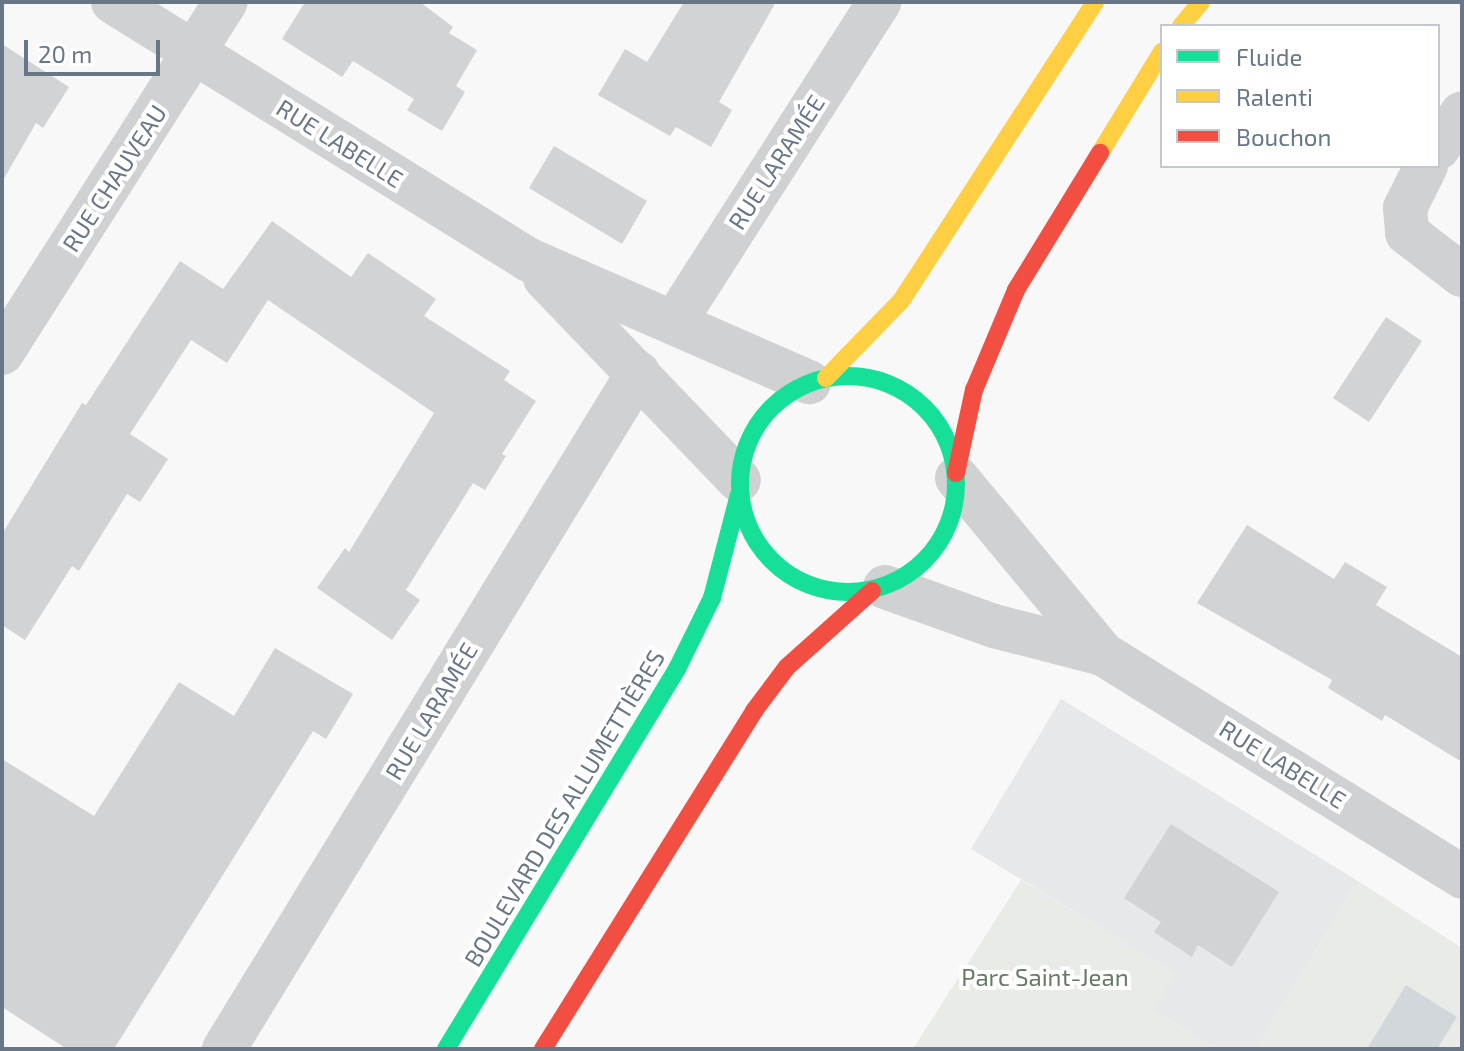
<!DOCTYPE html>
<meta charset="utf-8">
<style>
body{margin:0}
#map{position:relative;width:1464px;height:1051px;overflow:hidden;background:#f8f8f8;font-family:"Exo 2",sans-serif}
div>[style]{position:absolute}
.built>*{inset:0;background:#e7e8e9}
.green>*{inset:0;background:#e8ebe6}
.water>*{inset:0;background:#d2d7db}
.building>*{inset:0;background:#d2d3d4}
.street>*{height:44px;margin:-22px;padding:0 22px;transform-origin:22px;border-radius:22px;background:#d0d1d3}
.fast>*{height:18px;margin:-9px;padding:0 9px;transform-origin:9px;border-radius:9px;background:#16e098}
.fast>.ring{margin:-9px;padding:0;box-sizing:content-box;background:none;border:18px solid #16e098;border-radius:50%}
.slow>*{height:18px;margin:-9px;padding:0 9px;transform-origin:9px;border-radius:9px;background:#ffcf43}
.jam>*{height:18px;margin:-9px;padding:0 9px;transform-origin:9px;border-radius:9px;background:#f24e42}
span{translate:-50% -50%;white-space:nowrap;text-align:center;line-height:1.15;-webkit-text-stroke:8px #fff;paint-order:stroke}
.street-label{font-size:24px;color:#697687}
.park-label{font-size:24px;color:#667a64}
.frame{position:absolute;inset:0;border:4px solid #697687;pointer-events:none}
.legend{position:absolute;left:1160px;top:24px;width:280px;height:144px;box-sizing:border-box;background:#fff;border:2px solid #c3c8cf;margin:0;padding:10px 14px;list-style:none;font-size:24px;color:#697687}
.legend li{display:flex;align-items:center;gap:16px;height:40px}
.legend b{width:40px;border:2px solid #c3c8cf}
.scale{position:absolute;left:24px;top:40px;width:136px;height:36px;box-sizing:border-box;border:4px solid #697687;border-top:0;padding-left:10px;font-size:24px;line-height:28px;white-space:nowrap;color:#697687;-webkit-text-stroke:6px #fff;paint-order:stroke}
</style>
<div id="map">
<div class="built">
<i style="clip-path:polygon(1061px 699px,1358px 881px,1256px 1049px,1218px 1049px,1153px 1010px,1175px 973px,971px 849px)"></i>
</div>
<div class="green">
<i style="clip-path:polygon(1021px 880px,1176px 973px,1153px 1010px,1218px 1049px,913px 1049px)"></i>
<i style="clip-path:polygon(1358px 881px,1462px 948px,1462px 1049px,1256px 1049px)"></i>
</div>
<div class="water">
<i style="clip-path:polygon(1406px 985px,1457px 1017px,1437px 1049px,1367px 1049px)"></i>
</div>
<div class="building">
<i style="clip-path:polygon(305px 2px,420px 2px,453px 27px,449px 33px,477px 50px,456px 86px,465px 92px,442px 131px,407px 110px,414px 99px,353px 61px,342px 77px,282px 39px)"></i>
<i style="clip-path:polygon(684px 2px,776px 2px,719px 102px,732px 110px,711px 147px,676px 127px,670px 136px,598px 95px,625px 49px,647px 62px)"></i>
<i style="clip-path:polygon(2px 44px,69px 87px,43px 128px,36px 123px,2px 182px)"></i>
<i style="clip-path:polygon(554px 146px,647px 201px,622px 244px,529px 188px)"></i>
<i style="clip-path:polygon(272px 221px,351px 277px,368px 253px,436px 299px,424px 316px,510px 371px,504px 380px,536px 401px,502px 454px,506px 456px,485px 490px,473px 483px,406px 590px,420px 600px,392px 640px,317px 588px,345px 548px,349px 552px,434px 413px,268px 300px,227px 363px,191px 340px,130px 434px,168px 459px,140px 502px,127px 494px,79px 571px,72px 566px,25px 640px,2px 625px,2px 534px,82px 403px,86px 405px,180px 261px,223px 289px)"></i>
<i style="clip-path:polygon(1386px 317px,1422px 341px,1369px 422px,1333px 398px)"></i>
<i style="clip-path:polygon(1247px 525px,1334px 579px,1345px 562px,1387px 587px,1376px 605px,1462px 657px,1462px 762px,1385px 715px,1382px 721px,1328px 688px,1332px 680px,1197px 603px)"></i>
<i style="clip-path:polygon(275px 648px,353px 694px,326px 739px,313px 731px,114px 1049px,67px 1049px,2px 1007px,2px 759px,94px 816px,179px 682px,234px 716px)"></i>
<i style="clip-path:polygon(1171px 824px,1279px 892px,1232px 967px,1198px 945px,1192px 957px,1154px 932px,1161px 922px,1124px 898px)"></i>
</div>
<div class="street">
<i style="left:113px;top:2px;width:487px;rotate:31.8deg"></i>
<i style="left:527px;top:259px;width:308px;rotate:23.6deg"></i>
<i style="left:1438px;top:148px;width:42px;rotate:-55.6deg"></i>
<i style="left:1426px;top:166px;width:47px;rotate:116.6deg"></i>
<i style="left:1405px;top:208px;width:25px;rotate:85deg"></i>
<i style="left:1407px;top:233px;width:69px;rotate:37.4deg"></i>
<i style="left:545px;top:278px;width:280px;rotate:46.2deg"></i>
<i style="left:674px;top:323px;width:381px;rotate:-57.4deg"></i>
<i style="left:2px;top:353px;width:416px;rotate:-57.5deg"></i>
<i style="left:957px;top:478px;width:229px;rotate:50.3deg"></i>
<i style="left:885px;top:587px;width:116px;rotate:19.7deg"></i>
<i style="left:994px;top:626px;width:113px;rotate:14.4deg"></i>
<i style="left:1103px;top:654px;width:423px;rotate:31.8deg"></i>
<i style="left:224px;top:1049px;width:793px;rotate:-58.52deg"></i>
</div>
<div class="fast">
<i class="ring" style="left:740px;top:376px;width:198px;height:198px"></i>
<i style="left:446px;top:1049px;width:445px;rotate:-58.7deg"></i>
<i style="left:677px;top:669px;width:79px;rotate:-63.8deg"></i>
<i style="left:712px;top:598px;width:107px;rotate:-75.4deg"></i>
</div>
<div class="slow">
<i style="left:1181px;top:26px;width:31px;rotate:-50deg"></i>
<i style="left:1100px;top:153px;width:119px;rotate:-58.5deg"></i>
<i style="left:826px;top:378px;width:107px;rotate:-45.8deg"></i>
<i style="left:901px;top:301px;width:356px;rotate:-57deg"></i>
</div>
<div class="jam">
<i style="left:956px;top:473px;width:85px;rotate:-77.8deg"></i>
<i style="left:974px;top:390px;width:108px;rotate:-67.2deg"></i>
<i style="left:1016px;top:290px;width:161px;rotate:-58.5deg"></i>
<i style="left:543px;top:1049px;width:398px;rotate:-58deg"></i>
<i style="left:754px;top:711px;width:55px;rotate:-53.1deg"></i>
<i style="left:787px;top:667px;width:114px;rotate:-41.8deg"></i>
</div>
<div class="street-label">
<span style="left:340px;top:143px;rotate:32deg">RUE LABELLE</span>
<span style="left:776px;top:162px;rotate:-57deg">RUE LARAMÉE</span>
<span style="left:114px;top:178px;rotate:-57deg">RUE CHAUVEAU</span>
<span style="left:431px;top:711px;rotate:-59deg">RUE LARAMÉE</span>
<span style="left:1283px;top:764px;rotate:32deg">RUE LABELLE</span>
<span style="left:564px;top:808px;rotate:-59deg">BOULEVARD DES ALLUMETTIÈRES</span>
</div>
<div class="park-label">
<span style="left:1045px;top:977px">Parc Saint-Jean</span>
</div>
<div class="frame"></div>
<ul class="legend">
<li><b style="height:10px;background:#16e098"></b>Fluide</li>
<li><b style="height:10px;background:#ffcf43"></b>Ralenti</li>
<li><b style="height:10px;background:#f24e42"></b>Bouchon</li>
</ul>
<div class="scale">20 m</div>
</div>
